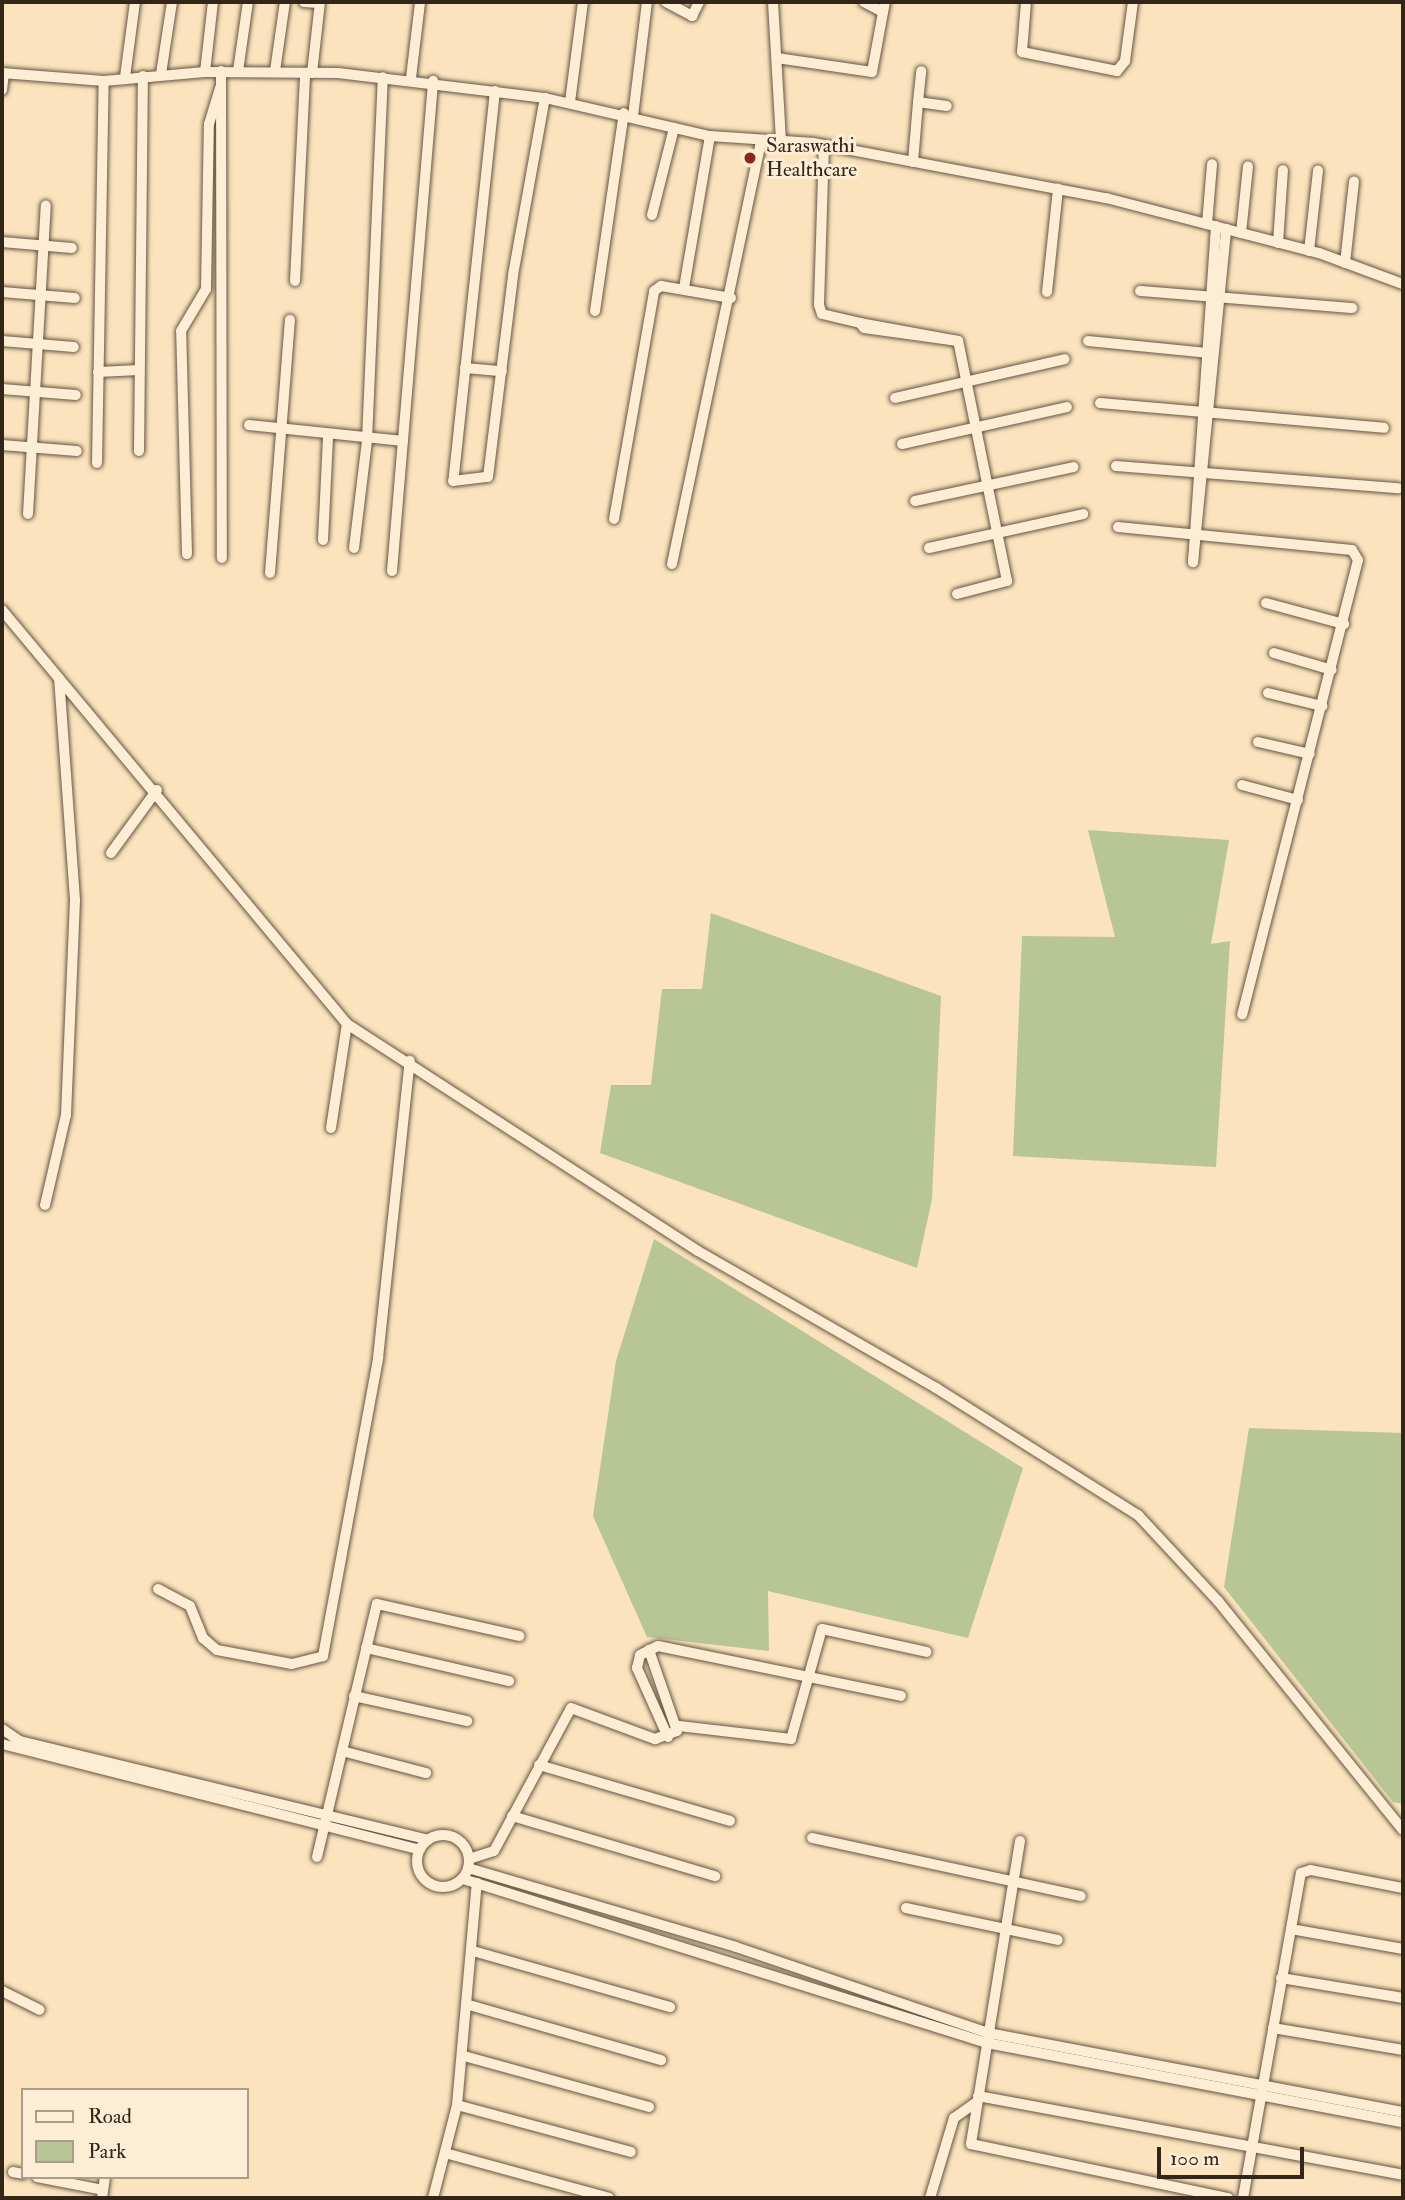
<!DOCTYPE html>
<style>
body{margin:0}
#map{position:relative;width:1405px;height:2200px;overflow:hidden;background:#fbe3bd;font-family:"IM FELL Double Pica",serif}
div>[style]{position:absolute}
.green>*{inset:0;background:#b8c595}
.roads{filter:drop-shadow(0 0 2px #655442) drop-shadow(0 0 2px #655442)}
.minor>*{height:10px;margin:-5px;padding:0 5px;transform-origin:5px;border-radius:5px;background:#fcedd4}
.minor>.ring{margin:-5px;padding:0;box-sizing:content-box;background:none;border:10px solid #fcedd4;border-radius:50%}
.dots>*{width:19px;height:19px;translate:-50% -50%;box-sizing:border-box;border:4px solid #fcedd4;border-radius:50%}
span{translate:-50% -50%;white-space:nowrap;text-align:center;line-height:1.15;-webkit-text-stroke:6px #fcedd4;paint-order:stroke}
.poi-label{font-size:21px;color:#332519}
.left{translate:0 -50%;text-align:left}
.frame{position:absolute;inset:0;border:4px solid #332519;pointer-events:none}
.legend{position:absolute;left:21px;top:2088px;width:228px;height:91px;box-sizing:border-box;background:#fcedd4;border:2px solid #ac9d89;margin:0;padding:9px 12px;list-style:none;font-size:21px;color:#332519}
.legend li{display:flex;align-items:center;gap:14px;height:35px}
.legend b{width:35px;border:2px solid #ac9d89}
.scale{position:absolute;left:1157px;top:2147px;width:147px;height:32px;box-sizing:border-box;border:4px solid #332519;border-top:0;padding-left:9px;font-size:21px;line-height:24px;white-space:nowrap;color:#332519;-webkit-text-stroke:5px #fcedd4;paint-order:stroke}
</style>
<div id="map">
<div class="green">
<i style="clip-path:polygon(1088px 830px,1229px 840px,1211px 944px,1230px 941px,1216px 1167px,1013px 1156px,1022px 936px,1115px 937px)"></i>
<i style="clip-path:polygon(711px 913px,941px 996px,932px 1199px,917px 1268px,600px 1153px,611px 1085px,651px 1085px,662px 989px,702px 989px)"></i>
<i style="clip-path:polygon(654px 1239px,1023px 1468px,968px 1638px,768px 1591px,769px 1651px,647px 1637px,593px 1516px,616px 1361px)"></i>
<i style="clip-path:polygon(1249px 1428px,1403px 1433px,1403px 1804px,1393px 1802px,1224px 1587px)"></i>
</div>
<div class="roads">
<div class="minor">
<i style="left:304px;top:2px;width:15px;rotate:4deg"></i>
<i style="left:666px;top:2px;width:30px;rotate:28deg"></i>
<i style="left:692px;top:16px;width:16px;rotate:-63deg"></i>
<i style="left:773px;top:2px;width:140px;rotate:86.7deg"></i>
<i style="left:864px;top:2px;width:21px;rotate:28deg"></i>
<i style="left:1026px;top:2px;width:50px;rotate:94.6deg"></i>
<i style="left:1022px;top:52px;width:97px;rotate:11.3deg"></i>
<i style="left:1117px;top:71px;width:13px;rotate:-51deg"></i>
<i style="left:1125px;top:61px;width:60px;rotate:-82.3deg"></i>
<i style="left:777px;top:58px;width:96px;rotate:8.4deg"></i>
<i style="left:872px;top:72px;width:71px;rotate:-79.5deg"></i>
<i style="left:221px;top:71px;width:487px;rotate:89.9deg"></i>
<i style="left:238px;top:71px;width:70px;rotate:-81.8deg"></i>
<i style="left:275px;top:71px;width:70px;rotate:-81.8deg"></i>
<i style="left:205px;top:72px;width:70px;rotate:-83.5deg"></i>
<i style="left:2px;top:73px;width:102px;rotate:4.5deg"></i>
<i style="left:104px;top:81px;width:101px;rotate:-5.1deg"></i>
<i style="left:205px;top:72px;width:133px;rotate:0.4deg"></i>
<i style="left:338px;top:73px;width:209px;rotate:6.9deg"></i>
<i style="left:545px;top:98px;width:169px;rotate:13deg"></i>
<i style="left:710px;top:136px;width:104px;rotate:3.9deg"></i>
<i style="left:814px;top:143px;width:297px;rotate:10.7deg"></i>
<i style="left:1106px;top:198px;width:220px;rotate:14.5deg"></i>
<i style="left:1319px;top:253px;width:90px;rotate:20.3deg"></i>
<i style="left:312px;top:73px;width:71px;rotate:-83.6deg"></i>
<i style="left:161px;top:74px;width:73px;rotate:-81.3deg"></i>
<i style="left:125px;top:77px;width:76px;rotate:-82.4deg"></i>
<i style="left:411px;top:78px;width:77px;rotate:-83.2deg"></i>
<i style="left:2px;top:90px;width:17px;rotate:-83deg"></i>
<i style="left:495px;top:91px;width:392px;rotate:96.1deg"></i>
<i style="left:453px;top:481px;width:35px;rotate:-7deg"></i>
<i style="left:488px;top:477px;width:204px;rotate:-82.9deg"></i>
<i style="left:513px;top:275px;width:180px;rotate:-79.8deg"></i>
<i style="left:570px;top:102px;width:101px;rotate:-82.6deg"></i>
<i style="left:918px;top:102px;width:31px;rotate:-84deg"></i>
<i style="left:633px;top:116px;width:115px;rotate:-83deg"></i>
<i style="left:824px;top:145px;width:160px;rotate:91.8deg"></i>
<i style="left:819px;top:305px;width:9px;rotate:72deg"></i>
<i style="left:822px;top:314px;width:39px;rotate:13deg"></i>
<i style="left:913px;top:162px;width:60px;rotate:-85.2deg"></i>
<i style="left:918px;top:102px;width:29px;rotate:8deg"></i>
<i style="left:652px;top:215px;width:90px;rotate:-75.8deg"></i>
<i style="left:1207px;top:224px;width:60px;rotate:-85.2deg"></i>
<i style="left:1216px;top:226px;width:337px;rotate:93.9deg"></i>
<i style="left:1193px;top:562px;width:335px;rotate:-84.3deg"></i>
<i style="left:1241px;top:233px;width:67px;rotate:-84deg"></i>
<i style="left:2px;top:242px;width:70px;rotate:4.9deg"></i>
<i style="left:1278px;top:243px;width:73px;rotate:-86.1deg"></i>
<i style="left:1309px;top:251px;width:81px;rotate:-83.6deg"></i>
<i style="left:1345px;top:263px;width:82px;rotate:-83.7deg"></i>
<i style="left:295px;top:281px;width:208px;rotate:-87.2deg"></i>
<i style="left:684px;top:288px;width:154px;rotate:-80.3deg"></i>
<i style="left:1140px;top:291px;width:213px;rotate:4.6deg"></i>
<i style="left:2px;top:292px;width:73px;rotate:4.7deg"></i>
<i style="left:1047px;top:292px;width:104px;rotate:-83.9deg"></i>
<i style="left:595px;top:311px;width:200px;rotate:-81.7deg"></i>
<i style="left:2px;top:341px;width:72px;rotate:4.8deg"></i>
<i style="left:1088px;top:341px;width:122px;rotate:5.7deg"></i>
<i style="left:465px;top:368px;width:37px;rotate:5deg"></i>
<i style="left:98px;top:372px;width:41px;rotate:-2.8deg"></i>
<i style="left:2px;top:389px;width:74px;rotate:4.6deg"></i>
<i style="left:895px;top:398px;width:174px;rotate:-12.9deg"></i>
<i style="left:1100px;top:403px;width:285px;rotate:5deg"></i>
<i style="left:249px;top:425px;width:155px;rotate:5.9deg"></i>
<i style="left:902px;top:444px;width:169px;rotate:-12.6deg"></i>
<i style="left:2px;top:445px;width:75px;rotate:4.6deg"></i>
<i style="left:139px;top:451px;width:375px;rotate:-89.4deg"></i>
<i style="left:97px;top:463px;width:382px;rotate:-89deg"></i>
<i style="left:1116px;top:466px;width:283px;rotate:4.5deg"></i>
<i style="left:915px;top:501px;width:162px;rotate:-12.1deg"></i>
<i style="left:28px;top:514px;width:309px;rotate:-86.7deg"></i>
<i style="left:614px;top:519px;width:231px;rotate:-80deg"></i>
<i style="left:654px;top:291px;width:9px;rotate:-36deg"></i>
<i style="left:661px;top:286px;width:71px;rotate:9.7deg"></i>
<i style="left:1118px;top:527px;width:235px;rotate:5.6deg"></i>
<i style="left:1352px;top:550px;width:12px;rotate:59deg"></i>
<i style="left:1358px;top:560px;width:469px;rotate:104.3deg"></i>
<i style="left:323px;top:540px;width:104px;rotate:-87.2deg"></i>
<i style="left:354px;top:548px;width:109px;rotate:-83.1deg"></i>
<i style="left:367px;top:440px;width:363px;rotate:-87.5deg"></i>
<i style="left:929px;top:548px;width:158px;rotate:-12.4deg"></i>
<i style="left:187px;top:554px;width:223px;rotate:-91.5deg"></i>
<i style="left:181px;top:331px;width:49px;rotate:-59.2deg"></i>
<i style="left:206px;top:289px;width:165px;rotate:-89deg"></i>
<i style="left:209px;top:124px;width:38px;rotate:-73deg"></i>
<i style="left:672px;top:564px;width:432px;rotate:-78.1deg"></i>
<i style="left:392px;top:571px;width:492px;rotate:-85.2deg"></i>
<i style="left:270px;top:573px;width:254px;rotate:-85.5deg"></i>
<i style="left:957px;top:594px;width:52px;rotate:-14.6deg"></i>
<i style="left:1007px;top:581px;width:245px;rotate:-101.5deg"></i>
<i style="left:958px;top:341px;width:100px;rotate:-169.6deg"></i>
<i style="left:860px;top:323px;width:6px;rotate:51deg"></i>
<i style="left:864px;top:328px;width:95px;rotate:7.9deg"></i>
<i style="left:1266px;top:603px;width:81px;rotate:15.1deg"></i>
<i style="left:2px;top:610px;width:539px;rotate:50.19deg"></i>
<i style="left:347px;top:1024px;width:418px;rotate:32.9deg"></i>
<i style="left:698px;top:1251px;width:275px;rotate:29.9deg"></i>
<i style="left:936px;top:1388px;width:239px;rotate:32.2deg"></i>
<i style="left:1138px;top:1515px;width:117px;rotate:47.1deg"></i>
<i style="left:1218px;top:1601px;width:294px;rotate:51.1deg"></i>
<i style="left:1274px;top:653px;width:60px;rotate:16.3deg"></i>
<i style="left:1268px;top:693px;width:56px;rotate:13.5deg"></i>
<i style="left:1258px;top:742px;width:53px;rotate:13deg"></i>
<i style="left:1242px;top:785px;width:58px;rotate:15deg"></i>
<i style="left:111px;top:853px;width:78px;rotate:-53.9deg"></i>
<i style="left:331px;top:1128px;width:105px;rotate:-81.3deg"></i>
<i style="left:45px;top:1205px;width:92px;rotate:-76.9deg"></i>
<i style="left:66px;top:1115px;width:215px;rotate:-87.6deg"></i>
<i style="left:75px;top:900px;width:222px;rotate:-94.1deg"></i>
<i style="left:158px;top:1589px;width:36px;rotate:28deg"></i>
<i style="left:190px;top:1606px;width:35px;rotate:68deg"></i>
<i style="left:203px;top:1638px;width:18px;rotate:41deg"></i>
<i style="left:217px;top:1650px;width:76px;rotate:10.6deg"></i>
<i style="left:292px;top:1664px;width:32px;rotate:-14deg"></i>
<i style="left:323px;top:1656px;width:303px;rotate:-79.5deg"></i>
<i style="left:378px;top:1358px;width:299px;rotate:-83.9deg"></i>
<i style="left:366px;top:1648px;width:147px;rotate:13deg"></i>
<i style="left:354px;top:1696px;width:116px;rotate:12.5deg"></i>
<i style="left:679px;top:1726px;width:113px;rotate:6.6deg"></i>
<i style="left:791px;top:1739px;width:114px;rotate:-74.3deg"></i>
<i style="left:822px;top:1629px;width:107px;rotate:12.4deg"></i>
<i style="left:2px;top:1729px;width:22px;rotate:34deg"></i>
<i style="left:20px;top:1741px;width:420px;rotate:13.6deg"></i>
<i style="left:668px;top:1737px;width:76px;rotate:-114.2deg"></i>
<i style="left:637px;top:1668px;width:13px;rotate:-77deg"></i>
<i style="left:640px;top:1655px;width:20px;rotate:-27deg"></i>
<i style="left:658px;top:1646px;width:248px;rotate:11.6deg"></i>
<i style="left:2px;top:1744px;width:431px;rotate:14.2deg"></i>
<i style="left:342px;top:1751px;width:87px;rotate:14.7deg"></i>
<i style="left:539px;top:1765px;width:199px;rotate:16.3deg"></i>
<i style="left:512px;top:1816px;width:212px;rotate:16.5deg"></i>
<i class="ring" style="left:417px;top:1835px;width:42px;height:42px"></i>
<i style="left:812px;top:1838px;width:275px;rotate:12.2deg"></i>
<i style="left:1020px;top:1841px;width:307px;rotate:99.2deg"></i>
<i style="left:971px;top:2144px;width:263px;rotate:11.9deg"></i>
<i style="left:317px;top:1857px;width:260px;rotate:-76.7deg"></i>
<i style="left:377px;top:1604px;width:146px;rotate:12.7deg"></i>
<i style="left:469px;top:1859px;width:26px;rotate:-18deg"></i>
<i style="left:494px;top:1851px;width:162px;rotate:-61.7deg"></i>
<i style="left:571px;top:1708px;width:90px;rotate:20.3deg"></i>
<i style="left:655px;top:1739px;width:23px;rotate:-20deg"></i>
<i style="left:677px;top:1731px;width:86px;rotate:-109.1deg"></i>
<i style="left:468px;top:1868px;width:279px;rotate:16.4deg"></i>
<i style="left:736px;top:1947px;width:267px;rotate:18.8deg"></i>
<i style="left:989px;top:2033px;width:421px;rotate:10.8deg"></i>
<i style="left:463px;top:1879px;width:549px;rotate:17.38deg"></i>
<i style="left:987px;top:2043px;width:423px;rotate:10.8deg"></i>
<i style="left:906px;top:1908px;width:155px;rotate:11.9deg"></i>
<i style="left:1291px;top:1929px;width:114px;rotate:10.1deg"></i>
<i style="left:473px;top:1951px;width:205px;rotate:15.9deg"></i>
<i style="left:1281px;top:1978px;width:124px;rotate:9.3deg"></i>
<i style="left:2px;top:1991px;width:42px;rotate:26.6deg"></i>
<i style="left:469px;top:2005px;width:200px;rotate:16deg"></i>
<i style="left:1273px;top:2028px;width:132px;rotate:9.6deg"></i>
<i style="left:464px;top:2056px;width:192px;rotate:15.4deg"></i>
<i style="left:978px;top:2096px;width:432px;rotate:10.5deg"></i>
<i style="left:457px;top:2105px;width:180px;rotate:15.1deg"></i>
<i style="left:445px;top:2153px;width:170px;rotate:15.3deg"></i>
<i style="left:13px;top:2172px;width:10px;rotate:11deg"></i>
<i style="left:37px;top:2177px;width:67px;rotate:11.1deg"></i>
<i style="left:102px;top:2198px;width:21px;rotate:-82deg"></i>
<i style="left:433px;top:2198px;width:96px;rotate:-75.5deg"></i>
<i style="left:457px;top:2105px;width:223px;rotate:-84.9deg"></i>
<i style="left:930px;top:2198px;width:84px;rotate:-73.3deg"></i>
<i style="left:954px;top:2118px;width:28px;rotate:-35deg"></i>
<i style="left:1243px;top:2198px;width:330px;rotate:-79.9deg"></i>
<i style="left:1301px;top:1873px;width:10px;rotate:-17deg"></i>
<i style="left:1311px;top:1870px;width:94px;rotate:11.1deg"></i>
</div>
</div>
<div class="dots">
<i style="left:750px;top:158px;background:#8f2418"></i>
</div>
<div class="poi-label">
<span class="left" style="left:766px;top:158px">Saraswathi<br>Healthcare</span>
</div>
<div class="frame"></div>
<ul class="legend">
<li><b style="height:9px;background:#fcedd4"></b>Road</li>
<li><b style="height:19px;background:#b8c595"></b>Park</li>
</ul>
<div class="scale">100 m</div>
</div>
